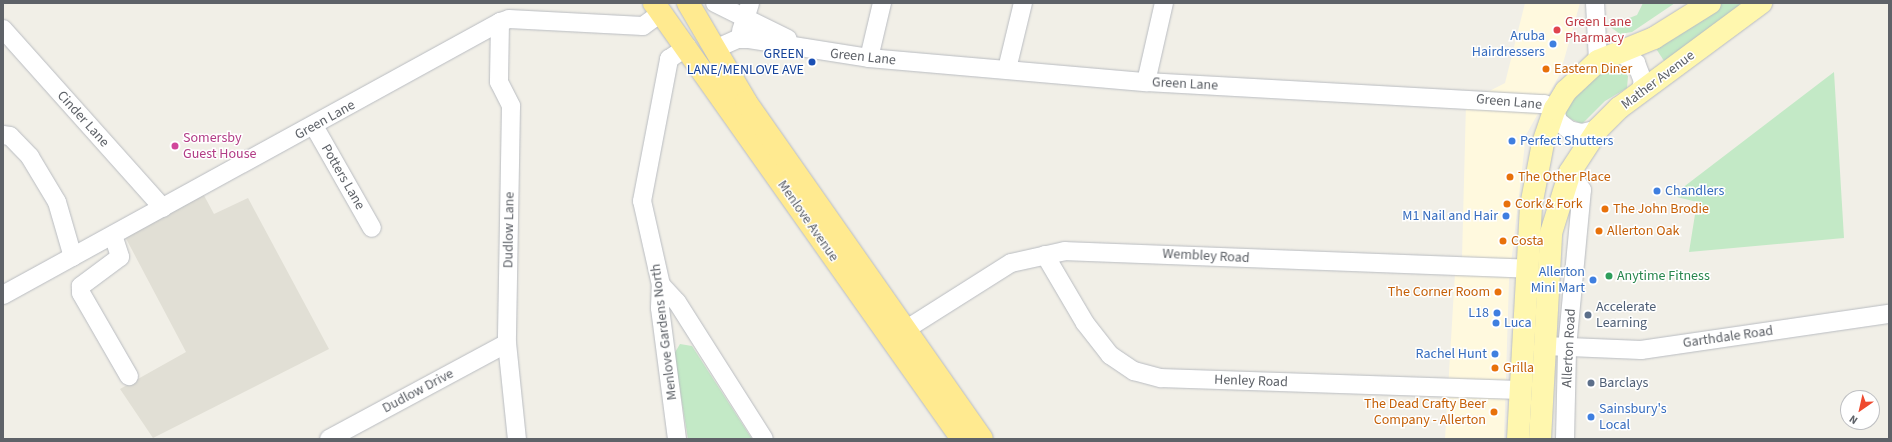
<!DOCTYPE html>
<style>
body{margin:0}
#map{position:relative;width:1892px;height:442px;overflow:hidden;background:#f1efe7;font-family:"Source Sans 3",sans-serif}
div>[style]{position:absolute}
.commercial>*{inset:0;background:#fff9de}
.education>*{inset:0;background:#e1dfd5}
.green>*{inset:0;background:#c3e9c6}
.roads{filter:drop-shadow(0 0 1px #b9bcc1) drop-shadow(0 0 1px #b9bcc1)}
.minor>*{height:18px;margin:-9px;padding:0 9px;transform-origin:9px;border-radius:9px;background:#fff}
.major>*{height:22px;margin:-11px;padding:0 11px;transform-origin:11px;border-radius:11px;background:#fff7ae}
.highway>*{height:22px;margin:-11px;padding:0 11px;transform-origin:11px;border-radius:11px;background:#ffea90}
.dots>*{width:11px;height:11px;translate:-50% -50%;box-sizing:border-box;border:2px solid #fff;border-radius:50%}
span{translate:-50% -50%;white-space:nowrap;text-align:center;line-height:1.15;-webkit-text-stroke:3px #fff;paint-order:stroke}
.health-label{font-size:14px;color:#be3a42}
.left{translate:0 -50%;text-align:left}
.shop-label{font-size:14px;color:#366cbe}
.right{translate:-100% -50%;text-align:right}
.transit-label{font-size:14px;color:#164399}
.street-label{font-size:14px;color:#5e6268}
.food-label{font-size:14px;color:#c56008}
.hotel-label{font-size:14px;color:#b23c85}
.leisure-label{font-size:14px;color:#27864d}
.service-label{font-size:14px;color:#4e5e75}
.frame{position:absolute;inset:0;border:4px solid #5e6268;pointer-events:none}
.north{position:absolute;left:1840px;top:390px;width:40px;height:40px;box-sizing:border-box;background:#fff;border:1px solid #bfc0c3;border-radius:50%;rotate:214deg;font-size:11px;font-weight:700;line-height:16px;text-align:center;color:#5e6268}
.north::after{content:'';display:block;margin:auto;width:14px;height:18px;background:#ef4a2f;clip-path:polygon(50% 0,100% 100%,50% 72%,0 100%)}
</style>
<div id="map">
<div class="commercial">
<i style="clip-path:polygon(1525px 3px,1580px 3px,1560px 74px,1526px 135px,1509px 281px,1504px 439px,1445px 439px,1455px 273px,1462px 258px,1466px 103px,1505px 83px)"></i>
</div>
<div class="education">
<i style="clip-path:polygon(200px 188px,214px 214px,248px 198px,329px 349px,153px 438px,120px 389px,186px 352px,122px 231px)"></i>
</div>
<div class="green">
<i style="clip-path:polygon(1643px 3px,1675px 3px,1632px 32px,1620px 34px,1609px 26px,1637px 15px)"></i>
<i style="clip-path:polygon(1723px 3px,1751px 3px,1666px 64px,1655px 47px)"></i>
<i style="clip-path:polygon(1616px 64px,1628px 76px,1627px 88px,1605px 101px,1582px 124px,1566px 117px,1565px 111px,1590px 78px)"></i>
<i style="clip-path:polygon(1834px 72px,1844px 238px,1689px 252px,1697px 202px,1677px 197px,1677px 192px)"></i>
<i style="clip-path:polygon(680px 344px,692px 346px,752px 439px,688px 439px,674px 354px)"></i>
</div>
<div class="roads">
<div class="minor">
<i style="left:715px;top:3px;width:81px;rotate:26.3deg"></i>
<i style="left:1595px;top:3px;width:58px;rotate:87deg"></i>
<i style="left:500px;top:22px;width:60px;rotate:91deg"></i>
<i style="left:499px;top:82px;width:27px;rotate:63deg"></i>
<i style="left:511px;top:106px;width:237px;rotate:91deg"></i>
<i style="left:507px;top:343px;width:97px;rotate:84.1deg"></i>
<i style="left:3px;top:29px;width:240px;rotate:48.2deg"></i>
<i style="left:741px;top:31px;width:29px;rotate:-72deg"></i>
<i style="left:715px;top:49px;width:24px;rotate:-24deg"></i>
<i style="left:737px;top:39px;width:12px"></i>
<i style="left:749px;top:39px;width:121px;rotate:9deg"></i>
<i style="left:869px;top:58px;width:278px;rotate:5deg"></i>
<i style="left:1146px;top:82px;width:399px;rotate:3.2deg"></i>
<i style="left:1544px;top:104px;width:12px;rotate:24deg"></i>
<i style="left:1555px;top:109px;width:12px;rotate:76deg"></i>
<i style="left:1558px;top:121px;width:14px;rotate:39deg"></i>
<i style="left:1569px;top:130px;width:13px;rotate:13deg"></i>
<i style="left:1582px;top:133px;width:16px;rotate:-14deg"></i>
<i style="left:1619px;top:53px;width:20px;rotate:30deg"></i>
<i style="left:1636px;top:63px;width:19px;rotate:69deg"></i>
<i style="left:1643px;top:81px;width:12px;rotate:104deg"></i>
<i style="left:869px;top:58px;width:57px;rotate:-76.7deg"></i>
<i style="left:1007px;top:69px;width:68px;rotate:-76.4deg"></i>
<i style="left:1146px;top:82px;width:81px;rotate:-77.2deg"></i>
<i style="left:314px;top:126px;width:117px;rotate:60.4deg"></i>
<i style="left:3px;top:135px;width:7px;rotate:8deg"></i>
<i style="left:10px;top:136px;width:29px;rotate:46deg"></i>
<i style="left:30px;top:157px;width:52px;rotate:59deg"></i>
<i style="left:57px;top:202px;width:57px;rotate:73.8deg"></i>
<i style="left:113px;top:235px;width:23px;rotate:72deg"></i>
<i style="left:120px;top:257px;width:49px;rotate:143.4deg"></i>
<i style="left:81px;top:286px;width:7px;rotate:90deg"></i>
<i style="left:81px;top:293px;width:96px;rotate:60deg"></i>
<i style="left:1045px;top:255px;width:79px;rotate:59.5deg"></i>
<i style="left:1085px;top:323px;width:41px;rotate:52deg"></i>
<i style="left:1110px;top:355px;width:29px;rotate:34deg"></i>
<i style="left:1134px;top:371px;width:28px;rotate:15deg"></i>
<i style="left:1161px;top:378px;width:357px;rotate:1.9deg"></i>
<i style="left:661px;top:285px;width:23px;rotate:47deg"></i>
<i style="left:677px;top:302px;width:162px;rotate:57.6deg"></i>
<i style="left:3px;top:295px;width:567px;rotate:-28.78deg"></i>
<i style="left:500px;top:22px;width:9px;rotate:-18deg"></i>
<i style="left:509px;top:19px;width:134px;rotate:3deg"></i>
<i style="left:643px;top:26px;width:22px;rotate:-36deg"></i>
<i style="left:905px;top:330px;width:125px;rotate:-32.3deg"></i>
<i style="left:1011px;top:263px;width:55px;rotate:-12.5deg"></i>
<i style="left:1065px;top:251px;width:462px;rotate:2.2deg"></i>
<i style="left:1545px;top:346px;width:96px;rotate:2.4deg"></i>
<i style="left:1641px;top:350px;width:251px;rotate:-8.3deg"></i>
<i style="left:329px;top:439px;width:202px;rotate:-28.3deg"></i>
<i style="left:677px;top:439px;width:132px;rotate:-97.4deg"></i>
<i style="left:660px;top:308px;width:23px;rotate:-88deg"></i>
<i style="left:661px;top:285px;width:86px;rotate:-102.7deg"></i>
<i style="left:642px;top:201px;width:145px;rotate:-79.2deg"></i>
<i style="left:669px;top:59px;width:22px;rotate:-34deg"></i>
<i style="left:1565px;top:439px;width:91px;rotate:-88.7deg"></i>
<i style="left:1567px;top:348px;width:159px;rotate:-84.6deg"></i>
<i style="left:1582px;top:190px;width:22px;rotate:-124deg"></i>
</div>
<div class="major">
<i style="left:1518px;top:439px;width:233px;rotate:-86.8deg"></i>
<i style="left:1531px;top:206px;width:64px;rotate:-79.2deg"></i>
<i style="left:1543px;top:143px;width:36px;rotate:-71deg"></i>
<i style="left:1555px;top:109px;width:21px;rotate:-59deg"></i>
<i style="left:1566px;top:91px;width:44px;rotate:-43.2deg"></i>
<i style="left:1598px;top:61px;width:61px;rotate:-22.3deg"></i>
<i style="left:1654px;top:38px;width:66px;rotate:-32deg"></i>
<i style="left:1540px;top:439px;width:206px;rotate:-86.9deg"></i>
<i style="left:1551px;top:233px;width:64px;rotate:-72.7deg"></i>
<i style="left:1570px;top:172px;width:51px;rotate:-56.9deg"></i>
<i style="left:1598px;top:129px;width:30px;rotate:-45deg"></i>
<i style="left:1619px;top:108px;width:177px;rotate:-36.5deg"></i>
</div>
<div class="highway">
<i style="left:654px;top:3px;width:534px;rotate:54.76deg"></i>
<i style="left:688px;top:3px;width:115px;rotate:59.6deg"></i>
<i style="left:746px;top:102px;width:411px;rotate:55deg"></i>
</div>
</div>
<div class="dots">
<i style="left:1557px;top:30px;background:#e0444e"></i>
<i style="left:1553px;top:44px;background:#3f7fe0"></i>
<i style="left:812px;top:62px;background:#1a4fb4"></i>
<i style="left:1546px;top:69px;background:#e8710a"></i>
<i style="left:1512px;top:141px;background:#3f7fe0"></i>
<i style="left:175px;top:146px;background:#d1479c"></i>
<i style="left:1510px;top:177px;background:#e8710a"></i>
<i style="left:1657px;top:191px;background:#3f7fe0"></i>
<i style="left:1507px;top:204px;background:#e8710a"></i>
<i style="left:1605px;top:209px;background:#e8710a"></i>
<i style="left:1506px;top:216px;background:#3f7fe0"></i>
<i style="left:1599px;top:231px;background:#e8710a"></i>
<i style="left:1503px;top:241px;background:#e8710a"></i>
<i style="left:1609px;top:276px;background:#2e9e5b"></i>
<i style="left:1593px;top:280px;background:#3f7fe0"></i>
<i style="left:1498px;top:292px;background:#e8710a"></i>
<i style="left:1497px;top:313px;background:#3f7fe0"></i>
<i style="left:1588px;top:315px;background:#5c6f8a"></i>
<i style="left:1496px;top:323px;background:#3f7fe0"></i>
<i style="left:1495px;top:354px;background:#3f7fe0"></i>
<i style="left:1495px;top:368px;background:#e8710a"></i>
<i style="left:1591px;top:383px;background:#5c6f8a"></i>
<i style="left:1494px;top:412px;background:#e8710a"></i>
<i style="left:1591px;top:417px;background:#3f7fe0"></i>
</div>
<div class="health-label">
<span class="left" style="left:1565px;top:30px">Green Lane<br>Pharmacy</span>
</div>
<div class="shop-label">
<span class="right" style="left:1545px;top:44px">Aruba<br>Hairdressers</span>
<span class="left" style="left:1520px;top:141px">Perfect Shutters</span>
<span class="left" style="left:1665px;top:191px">Chandlers</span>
<span class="right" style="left:1498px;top:216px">M1 Nail and Hair</span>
<span class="right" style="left:1585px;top:280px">Allerton<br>Mini Mart</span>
<span class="right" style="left:1489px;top:313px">L18</span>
<span class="left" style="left:1504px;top:323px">Luca</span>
<span class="right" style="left:1487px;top:354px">Rachel Hunt</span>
<span class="left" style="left:1599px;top:417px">Sainsbury's<br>Local</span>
</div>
<div class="transit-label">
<span class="right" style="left:804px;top:62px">GREEN<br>LANE/MENLOVE AVE</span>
</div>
<div class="street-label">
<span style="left:863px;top:57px;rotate:6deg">Green Lane</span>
<span style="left:1658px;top:80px;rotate:-37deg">Mather Avenue</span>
<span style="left:1185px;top:84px;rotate:3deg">Green Lane</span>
<span style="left:1509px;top:102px;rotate:5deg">Green Lane</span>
<span style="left:83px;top:119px;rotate:48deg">Cinder Lane</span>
<span style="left:325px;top:120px;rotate:-29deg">Green Lane</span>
<span style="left:343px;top:177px;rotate:60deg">Potters Lane</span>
<span style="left:808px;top:221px;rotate:55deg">Menlove Avenue</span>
<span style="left:509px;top:230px;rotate:-89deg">Dudlow Lane</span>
<span style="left:1206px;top:256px;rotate:3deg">Wembley Road</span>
<span style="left:664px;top:332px;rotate:-97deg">Menlove Gardens North</span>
<span style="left:1728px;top:337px;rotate:-8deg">Garthdale Road</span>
<span style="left:1569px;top:348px;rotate:-87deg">Allerton Road</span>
<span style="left:1251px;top:381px;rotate:2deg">Henley Road</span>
<span style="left:418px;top:391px;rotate:-28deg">Dudlow Drive</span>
</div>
<div class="food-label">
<span class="left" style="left:1554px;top:69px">Eastern Diner</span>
<span class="left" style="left:1518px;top:177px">The Other Place</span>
<span class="left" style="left:1515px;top:204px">Cork &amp; Fork</span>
<span class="left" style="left:1613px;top:209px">The John Brodie</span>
<span class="left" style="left:1607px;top:231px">Allerton Oak</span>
<span class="left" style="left:1511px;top:241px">Costa</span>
<span class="right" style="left:1490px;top:292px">The Corner Room</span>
<span class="left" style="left:1503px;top:368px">Grilla</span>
<span class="right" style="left:1486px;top:412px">The Dead Crafty Beer<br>Company - Allerton</span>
</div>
<div class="hotel-label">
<span class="left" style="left:183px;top:146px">Somersby<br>Guest House</span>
</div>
<div class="leisure-label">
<span class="left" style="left:1617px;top:276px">Anytime Fitness</span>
</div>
<div class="service-label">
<span class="left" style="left:1596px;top:315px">Accelerate<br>Learning</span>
<span class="left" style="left:1599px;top:383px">Barclays</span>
</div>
<div class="frame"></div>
<div class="north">N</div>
</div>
